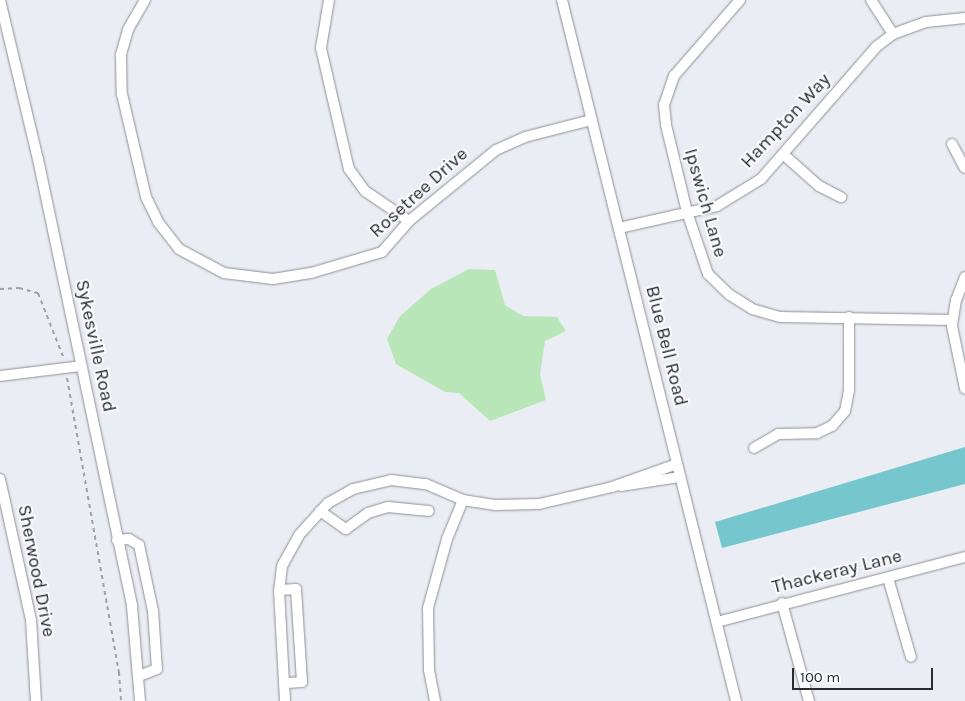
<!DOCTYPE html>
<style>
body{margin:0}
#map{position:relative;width:965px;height:701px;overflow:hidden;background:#ebedf4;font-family:Karla,sans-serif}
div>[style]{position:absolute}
.green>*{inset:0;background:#b8e6b9}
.water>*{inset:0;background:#75c7cd}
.path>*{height:2px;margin-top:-1px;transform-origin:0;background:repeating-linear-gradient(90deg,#9fa0a6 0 4px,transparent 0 8px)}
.roads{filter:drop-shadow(0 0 1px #8d8f95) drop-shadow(0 0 1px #8d8f95)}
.minor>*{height:10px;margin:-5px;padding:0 5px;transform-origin:5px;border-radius:5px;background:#fff}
span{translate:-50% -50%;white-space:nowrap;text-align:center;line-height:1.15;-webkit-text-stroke:4px #f9fbff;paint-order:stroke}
.street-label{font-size:19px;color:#2a2b2e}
.scale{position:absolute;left:792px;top:668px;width:141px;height:22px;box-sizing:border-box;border:2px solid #2a2b2e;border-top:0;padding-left:6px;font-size:15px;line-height:18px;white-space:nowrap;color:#2a2b2e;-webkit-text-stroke:4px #f9fbff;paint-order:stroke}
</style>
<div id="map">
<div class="green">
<i style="clip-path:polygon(469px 269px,495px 270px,505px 305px,523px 316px,557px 317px,566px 331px,545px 341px,540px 374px,546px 400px,490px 421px,459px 393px,445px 392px,396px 364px,387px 339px,400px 316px,431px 289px)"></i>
</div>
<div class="water">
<i style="clip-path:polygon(965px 447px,965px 484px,722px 548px,715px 522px)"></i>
</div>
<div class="path">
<i style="left:0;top:289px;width:19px;rotate:-3deg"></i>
<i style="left:19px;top:288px;width:20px;rotate:15deg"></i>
<i style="left:38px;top:293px;width:71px;rotate:68.5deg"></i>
<i style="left:67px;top:378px;width:299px;rotate:80deg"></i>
<i style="left:119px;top:672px;width:29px;rotate:86deg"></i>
</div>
<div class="roads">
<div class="minor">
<i style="left:0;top:0;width:163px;rotate:76.6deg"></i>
<i style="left:38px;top:159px;width:457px;rotate:78.1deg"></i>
<i style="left:132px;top:606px;width:95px;rotate:85.2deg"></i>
<i style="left:145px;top:0;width:34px;rotate:120deg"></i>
<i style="left:128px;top:30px;width:26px;rotate:106deg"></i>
<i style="left:121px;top:55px;width:39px;rotate:89deg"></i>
<i style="left:122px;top:94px;width:106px;rotate:76.9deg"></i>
<i style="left:146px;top:197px;width:28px;rotate:64deg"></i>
<i style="left:158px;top:222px;width:34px;rotate:52deg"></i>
<i style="left:179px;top:249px;width:51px;rotate:28.1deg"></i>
<i style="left:224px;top:273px;width:49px;rotate:7deg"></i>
<i style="left:273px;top:279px;width:38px;rotate:-9deg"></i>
<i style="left:311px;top:273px;width:74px;rotate:-16.5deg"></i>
<i style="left:382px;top:252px;width:41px;rotate:-48.9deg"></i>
<i style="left:409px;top:221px;width:112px;rotate:-39.2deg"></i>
<i style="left:496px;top:150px;width:32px;rotate:-24deg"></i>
<i style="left:525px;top:137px;width:68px;rotate:-14.4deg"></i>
<i style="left:329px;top:0;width:49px;rotate:99.5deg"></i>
<i style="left:321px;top:48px;width:124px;rotate:77deg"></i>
<i style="left:349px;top:169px;width:27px;rotate:54deg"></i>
<i style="left:365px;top:191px;width:53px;rotate:34.3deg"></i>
<i style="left:562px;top:0;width:722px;rotate:76.06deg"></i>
<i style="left:740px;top:0;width:101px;rotate:131deg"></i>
<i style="left:674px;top:76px;width:31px;rotate:109deg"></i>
<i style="left:664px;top:105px;width:20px;rotate:84deg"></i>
<i style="left:666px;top:125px;width:89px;rotate:76.4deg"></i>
<i style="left:687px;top:212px;width:65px;rotate:71.3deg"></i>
<i style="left:708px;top:274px;width:30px;rotate:44deg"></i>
<i style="left:730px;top:295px;width:26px;rotate:32deg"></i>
<i style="left:752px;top:309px;width:29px;rotate:16deg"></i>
<i style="left:780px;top:317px;width:172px;rotate:1deg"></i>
<i style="left:871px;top:0;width:40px;rotate:57.1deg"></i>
<i style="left:952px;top:144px;width:27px;rotate:62deg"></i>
<i style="left:784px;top:155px;width:47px;rotate:41.5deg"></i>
<i style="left:819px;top:186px;width:25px;rotate:27deg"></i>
<i style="left:619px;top:228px;width:100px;rotate:-12.7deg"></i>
<i style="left:717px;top:206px;width:52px;rotate:-31.5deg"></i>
<i style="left:761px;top:179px;width:175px;rotate:-48.9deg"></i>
<i style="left:876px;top:47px;width:21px;rotate:-37deg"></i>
<i style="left:893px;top:34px;width:35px;rotate:-20deg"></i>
<i style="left:926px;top:22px;width:39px;rotate:-6deg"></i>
<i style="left:965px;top:277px;width:25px;rotate:111deg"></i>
<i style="left:956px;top:300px;width:26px;rotate:99deg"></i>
<i style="left:952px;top:326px;width:64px;rotate:78.3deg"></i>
<i style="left:0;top:376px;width:82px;rotate:-7deg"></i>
<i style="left:754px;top:448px;width:28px;rotate:-30deg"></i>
<i style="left:778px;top:434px;width:39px;rotate:-1deg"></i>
<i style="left:817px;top:433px;width:17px;rotate:-25deg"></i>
<i style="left:832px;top:426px;width:20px;rotate:-49deg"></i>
<i style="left:845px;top:411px;width:21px;rotate:-79deg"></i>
<i style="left:849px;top:390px;width:73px;rotate:-90deg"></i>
<i style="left:0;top:479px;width:144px;rotate:77.6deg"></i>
<i style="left:31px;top:620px;width:81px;rotate:86.5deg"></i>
<i style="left:621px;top:486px;width:60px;rotate:-8.7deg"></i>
<i style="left:320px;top:511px;width:32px;rotate:35deg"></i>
<i style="left:346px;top:529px;width:27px;rotate:-36deg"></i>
<i style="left:368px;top:513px;width:21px;rotate:-17deg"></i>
<i style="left:388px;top:507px;width:41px;rotate:5.6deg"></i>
<i style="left:117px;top:540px;width:12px;rotate:-5deg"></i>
<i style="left:129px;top:539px;width:12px;rotate:31deg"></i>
<i style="left:139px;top:545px;width:67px;rotate:78deg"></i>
<i style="left:153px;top:611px;width:58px;rotate:86.1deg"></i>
<i style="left:157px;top:669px;width:19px;rotate:159deg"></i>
<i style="left:888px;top:578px;width:82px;rotate:73.8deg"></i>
<i style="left:279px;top:590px;width:17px;rotate:-3deg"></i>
<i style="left:296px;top:589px;width:93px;rotate:86.3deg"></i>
<i style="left:302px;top:682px;width:16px;rotate:176deg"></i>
<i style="left:782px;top:603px;width:102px;rotate:74.6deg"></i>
<i style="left:717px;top:622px;width:256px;rotate:-14.7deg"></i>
<i style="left:285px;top:701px;width:110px;rotate:-93.1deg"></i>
<i style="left:279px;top:591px;width:25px;rotate:-83deg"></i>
<i style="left:282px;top:566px;width:35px;rotate:-61deg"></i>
<i style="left:299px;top:535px;width:43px;rotate:-47.8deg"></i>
<i style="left:328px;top:503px;width:29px;rotate:-29deg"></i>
<i style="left:353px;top:489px;width:39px;rotate:-13deg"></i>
<i style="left:391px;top:480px;width:35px;rotate:7deg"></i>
<i style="left:426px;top:484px;width:40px;rotate:23.4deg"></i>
<i style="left:463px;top:500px;width:33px;rotate:9deg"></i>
<i style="left:496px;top:505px;width:43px;rotate:-1.3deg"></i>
<i style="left:539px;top:504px;width:75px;rotate:-13.1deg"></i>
<i style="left:612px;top:487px;width:69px;rotate:-19.5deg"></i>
<i style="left:435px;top:701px;width:32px;rotate:-101deg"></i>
<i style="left:429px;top:670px;width:62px;rotate:-90.9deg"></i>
<i style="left:428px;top:608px;width:72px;rotate:-74.6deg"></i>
<i style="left:447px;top:539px;width:42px;rotate:-67.7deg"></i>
</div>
</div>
<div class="street-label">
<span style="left:786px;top:121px;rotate:-47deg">Hampton Way</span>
<span style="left:419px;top:193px;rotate:-42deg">Rosetree Drive</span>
<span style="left:705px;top:203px;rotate:74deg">Ipswich Lane</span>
<span style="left:95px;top:346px;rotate:78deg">Sykesville Road</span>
<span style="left:666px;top:346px;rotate:76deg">Blue Bell Road</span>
<span style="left:36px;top:571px;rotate:79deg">Sherwood Drive</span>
<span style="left:837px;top:572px;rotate:-14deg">Thackeray Lane</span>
</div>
<div class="scale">100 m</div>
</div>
